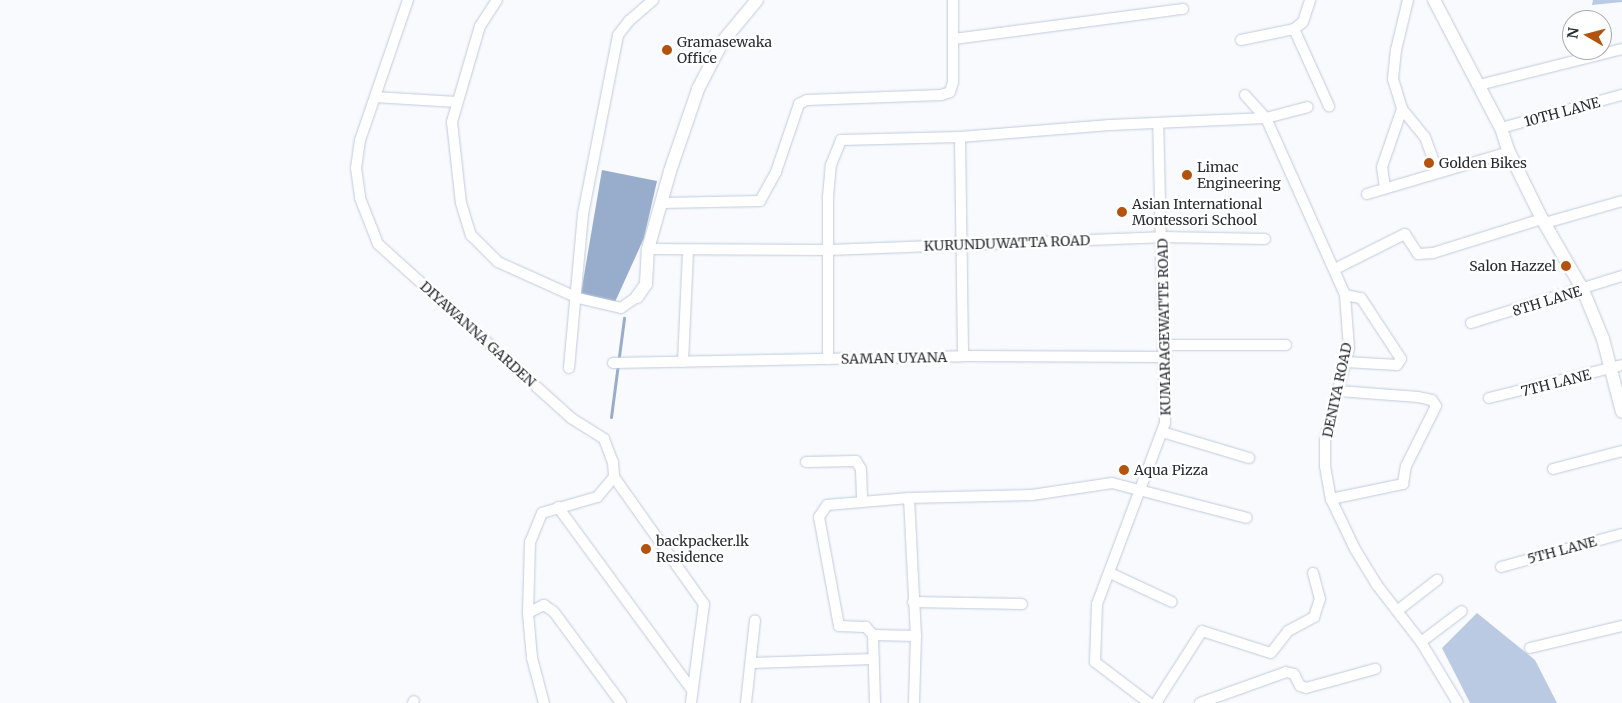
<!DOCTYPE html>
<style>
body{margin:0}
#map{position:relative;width:1622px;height:703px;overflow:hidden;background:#f8fafe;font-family:Merriweather,serif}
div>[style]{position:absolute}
.green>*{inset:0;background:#bacae2}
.water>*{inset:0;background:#98adcc}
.stream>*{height:3px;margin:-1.5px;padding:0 1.5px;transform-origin:1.5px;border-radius:1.5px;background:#98adcc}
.roads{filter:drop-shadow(0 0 1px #c1cbda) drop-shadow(0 0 1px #c1cbda)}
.minor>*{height:10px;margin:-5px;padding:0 5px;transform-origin:5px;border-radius:5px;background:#fff}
.tertiary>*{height:12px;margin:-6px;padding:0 6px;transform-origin:6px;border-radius:6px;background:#fff}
.dots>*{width:14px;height:14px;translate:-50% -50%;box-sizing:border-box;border:2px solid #fff;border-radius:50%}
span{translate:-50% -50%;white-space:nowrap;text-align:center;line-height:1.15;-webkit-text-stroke:5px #fff;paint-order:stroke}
.poi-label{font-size:14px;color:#282c32}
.left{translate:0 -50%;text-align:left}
.right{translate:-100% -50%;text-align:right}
.street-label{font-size:14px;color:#282c32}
.north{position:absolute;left:1562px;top:10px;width:50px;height:50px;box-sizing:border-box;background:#fff;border:1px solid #a9abad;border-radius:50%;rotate:278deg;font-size:14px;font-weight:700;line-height:20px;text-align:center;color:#282c32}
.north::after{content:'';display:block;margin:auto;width:18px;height:22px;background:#b3530d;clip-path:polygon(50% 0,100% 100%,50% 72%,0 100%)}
</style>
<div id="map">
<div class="green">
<i style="clip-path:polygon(1593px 0,1622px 0,1622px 2px,1592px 5px)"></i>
<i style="clip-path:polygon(1477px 613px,1535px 660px,1557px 703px,1470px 703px,1442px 648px)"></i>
</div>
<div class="water">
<i style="clip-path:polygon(602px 170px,657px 181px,644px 238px,615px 302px,597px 300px,581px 293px)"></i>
</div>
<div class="stream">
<i style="left:611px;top:417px;width:100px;rotate:-82.5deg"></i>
</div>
<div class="roads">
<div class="minor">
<i style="left:408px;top:0;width:148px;rotate:108.9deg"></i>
<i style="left:360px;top:140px;width:28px;rotate:98deg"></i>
<i style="left:356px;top:168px;width:30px;rotate:82deg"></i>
<i style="left:360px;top:198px;width:49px;rotate:68.6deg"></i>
<i style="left:378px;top:244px;width:260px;rotate:42deg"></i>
<i style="left:571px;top:418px;width:39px;rotate:32deg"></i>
<i style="left:604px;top:439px;width:25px;rotate:69deg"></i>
<i style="left:613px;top:462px;width:15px;rotate:86deg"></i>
<i style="left:614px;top:477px;width:26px;rotate:130deg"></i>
<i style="left:597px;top:497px;width:57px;rotate:163.8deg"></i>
<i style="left:542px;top:513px;width:31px;rotate:112deg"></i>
<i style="left:530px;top:542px;width:71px;rotate:91.6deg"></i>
<i style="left:528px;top:613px;width:45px;rotate:84.9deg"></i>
<i style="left:532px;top:658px;width:47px;rotate:75.1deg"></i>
<i style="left:497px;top:0;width:31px;rotate:123deg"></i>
<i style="left:480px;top:26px;width:100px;rotate:106.3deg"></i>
<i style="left:452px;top:122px;width:81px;rotate:83.7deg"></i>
<i style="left:461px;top:203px;width:34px;rotate:73deg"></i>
<i style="left:471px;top:235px;width:38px;rotate:45deg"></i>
<i style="left:498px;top:262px;width:88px;rotate:24.2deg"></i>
<i style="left:578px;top:298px;width:44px;rotate:13.1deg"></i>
<i style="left:621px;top:308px;width:19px;rotate:-35deg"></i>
<i style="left:1408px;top:0;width:51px;rotate:103.5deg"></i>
<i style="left:1396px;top:50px;width:29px;rotate:96deg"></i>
<i style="left:1393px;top:79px;width:31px;rotate:73deg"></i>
<i style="left:1402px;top:109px;width:36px;rotate:51deg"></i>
<i style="left:1425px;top:137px;width:37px;rotate:70deg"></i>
<i style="left:1294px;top:29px;width:85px;rotate:65.6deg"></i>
<i style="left:954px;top:39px;width:231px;rotate:-7.5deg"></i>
<i style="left:1241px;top:40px;width:54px;rotate:-11.7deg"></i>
<i style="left:1294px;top:29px;width:11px;rotate:-38deg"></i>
<i style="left:1303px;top:22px;width:23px;rotate:-72deg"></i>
<i style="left:1479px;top:85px;width:147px;rotate:-14.1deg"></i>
<i style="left:1245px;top:95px;width:31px;rotate:48deg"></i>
<i style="left:1266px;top:118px;width:194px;rotate:65.9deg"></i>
<i style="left:1345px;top:295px;width:53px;rotate:85.7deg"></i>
<i style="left:1349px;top:348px;width:95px;rotate:104.6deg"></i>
<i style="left:1325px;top:440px;width:26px;rotate:90deg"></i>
<i style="left:1325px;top:466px;width:34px;rotate:80deg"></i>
<i style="left:1331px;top:499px;width:55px;rotate:64.4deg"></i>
<i style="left:1355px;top:549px;width:42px;rotate:58.6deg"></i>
<i style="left:1377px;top:585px;width:72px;rotate:52.3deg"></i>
<i style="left:1421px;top:642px;width:71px;rotate:58.8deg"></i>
<i style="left:375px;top:97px;width:81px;rotate:3.5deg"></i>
<i style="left:1501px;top:128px;width:125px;rotate:-15.3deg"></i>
<i style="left:960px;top:137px;width:219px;rotate:89.2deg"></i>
<i style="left:1385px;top:188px;width:21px;rotate:-98deg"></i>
<i style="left:1382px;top:167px;width:61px;rotate:-71deg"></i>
<i style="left:1367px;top:194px;width:148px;rotate:-16.5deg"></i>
<i style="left:662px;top:203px;width:98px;rotate:-1.2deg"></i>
<i style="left:760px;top:201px;width:33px;rotate:-61deg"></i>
<i style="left:776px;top:172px;width:72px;rotate:-71.3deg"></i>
<i style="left:799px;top:104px;width:9px;rotate:-27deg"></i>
<i style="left:807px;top:100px;width:134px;rotate:-2.1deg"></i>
<i style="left:941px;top:95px;width:9px;rotate:-18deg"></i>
<i style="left:950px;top:92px;width:10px;rotate:-73deg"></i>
<i style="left:953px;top:82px;width:82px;rotate:-90deg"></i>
<i style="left:1545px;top:223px;width:80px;rotate:-15.9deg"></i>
<i style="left:648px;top:249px;width:181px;rotate:0.3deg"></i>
<i style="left:829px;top:250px;width:334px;rotate:-2.2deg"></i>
<i style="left:1163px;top:237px;width:102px;rotate:1.1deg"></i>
<i style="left:1335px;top:269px;width:78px;rotate:-26.6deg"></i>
<i style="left:1405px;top:234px;width:24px;rotate:57deg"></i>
<i style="left:1418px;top:254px;width:15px;rotate:-4deg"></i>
<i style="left:1433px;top:253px;width:114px;rotate:-17.3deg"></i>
<i style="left:1345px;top:295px;width:16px;rotate:11deg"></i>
<i style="left:1361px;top:298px;width:73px;rotate:56.7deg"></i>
<i style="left:1401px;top:359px;width:7px;rotate:124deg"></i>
<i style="left:1397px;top:365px;width:51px;rotate:-176.6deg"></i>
<i style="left:1471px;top:323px;width:158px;rotate:-17.3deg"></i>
<i style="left:1166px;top:345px;width:120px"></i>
<i style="left:828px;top:359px;width:162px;rotate:-90deg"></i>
<i style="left:828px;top:197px;width:32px;rotate:-85deg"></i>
<i style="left:831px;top:165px;width:27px;rotate:-68deg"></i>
<i style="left:841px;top:140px;width:119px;rotate:-1.4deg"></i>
<i style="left:960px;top:137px;width:150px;rotate:-4.6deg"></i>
<i style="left:1110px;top:125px;width:156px;rotate:-2.6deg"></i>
<i style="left:1266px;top:118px;width:43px;rotate:-14.7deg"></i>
<i style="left:683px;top:362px;width:112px;rotate:-87.4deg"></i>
<i style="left:613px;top:363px;width:350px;rotate:-1.1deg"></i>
<i style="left:963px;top:356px;width:203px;rotate:0.3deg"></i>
<i style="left:569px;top:368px;width:155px;rotate:-84.8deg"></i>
<i style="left:583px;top:214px;width:182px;rotate:-78.9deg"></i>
<i style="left:618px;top:35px;width:18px;rotate:-52deg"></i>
<i style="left:629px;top:21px;width:32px;rotate:-41deg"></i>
<i style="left:1489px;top:398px;width:137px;rotate:-13.9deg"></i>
<i style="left:1162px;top:432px;width:91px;rotate:16.6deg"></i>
<i style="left:806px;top:462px;width:50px;rotate:-1.1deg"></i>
<i style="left:856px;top:461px;width:9px;rotate:58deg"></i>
<i style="left:861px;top:469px;width:33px;rotate:88deg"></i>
<i style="left:1553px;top:469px;width:71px;rotate:-14.6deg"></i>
<i style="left:614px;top:477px;width:156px;rotate:54.7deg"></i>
<i style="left:704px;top:604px;width:100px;rotate:97.5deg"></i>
<i style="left:909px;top:498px;width:138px;rotate:87.1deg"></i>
<i style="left:916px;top:636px;width:67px;rotate:91.7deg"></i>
<i style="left:1331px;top:499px;width:74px;rotate:-11.8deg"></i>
<i style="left:1403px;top:484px;width:18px;rotate:-81deg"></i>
<i style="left:1406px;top:466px;width:67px;rotate:-63.4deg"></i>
<i style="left:1436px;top:406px;width:7px;rotate:-124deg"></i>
<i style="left:1432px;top:400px;width:14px;rotate:-168deg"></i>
<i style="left:1418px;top:397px;width:79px;rotate:-175.7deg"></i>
<i style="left:558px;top:507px;width:225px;rotate:53.8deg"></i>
<i style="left:1501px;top:567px;width:125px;rotate:-15.3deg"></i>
<i style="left:1110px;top:573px;width:68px;rotate:25.1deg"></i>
<i style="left:913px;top:602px;width:109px;rotate:1.1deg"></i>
<i style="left:1397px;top:611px;width:51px;rotate:-37.8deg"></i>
<i style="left:528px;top:613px;width:18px;rotate:-27deg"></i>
<i style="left:544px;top:605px;width:12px;rotate:35deg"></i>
<i style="left:554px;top:612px;width:113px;rotate:53.6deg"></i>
<i style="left:873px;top:635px;width:43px;rotate:1.3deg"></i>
<i style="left:1421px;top:642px;width:51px;rotate:-37.1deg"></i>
<i style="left:1530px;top:648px;width:95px;rotate:-13.4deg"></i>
<i style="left:751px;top:663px;width:122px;rotate:-1.9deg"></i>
<i style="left:413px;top:703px;width:2px;rotate:-63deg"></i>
<i style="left:746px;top:703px;width:83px;rotate:-83.8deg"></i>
<i style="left:875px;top:703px;width:68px;rotate:-91.7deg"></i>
<i style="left:873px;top:635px;width:11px;rotate:-131deg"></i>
<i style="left:866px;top:627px;width:27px;rotate:-178deg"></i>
<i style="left:839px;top:626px;width:111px;rotate:-100.4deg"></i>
<i style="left:819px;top:517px;width:14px;rotate:-56deg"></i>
<i style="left:827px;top:505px;width:82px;rotate:-4.9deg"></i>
<i style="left:909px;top:498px;width:123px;rotate:-1.4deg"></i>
<i style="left:1032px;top:495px;width:81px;rotate:-8.5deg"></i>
<i style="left:1112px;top:483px;width:139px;rotate:14.5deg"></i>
<i style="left:1149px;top:703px;width:68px;rotate:-142.8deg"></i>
<i style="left:1095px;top:662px;width:58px;rotate:-88deg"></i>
<i style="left:1097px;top:604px;width:193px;rotate:-69.4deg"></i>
<i style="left:1165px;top:423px;width:300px;rotate:-91.3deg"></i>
<i style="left:1156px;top:703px;width:85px;rotate:-57.4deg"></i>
<i style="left:1202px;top:631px;width:72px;rotate:17.7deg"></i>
<i style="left:1271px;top:653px;width:28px;rotate:-52deg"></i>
<i style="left:1288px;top:631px;width:30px;rotate:-28deg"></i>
<i style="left:1314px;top:617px;width:19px;rotate:-72deg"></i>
<i style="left:1320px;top:599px;width:27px;rotate:-105deg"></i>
<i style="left:1200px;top:703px;width:91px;rotate:-19.8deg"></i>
<i style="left:1286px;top:672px;width:8px;rotate:14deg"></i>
<i style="left:1294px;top:674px;width:13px;rotate:63deg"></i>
<i style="left:1300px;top:686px;width:6px;rotate:18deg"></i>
<i style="left:1306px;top:688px;width:72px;rotate:-15.4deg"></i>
</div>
<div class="tertiary">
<i style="left:1434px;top:0;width:144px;rotate:62.4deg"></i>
<i style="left:1501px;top:128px;width:25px;rotate:72deg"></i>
<i style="left:1509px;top:152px;width:75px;rotate:63.8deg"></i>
<i style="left:1542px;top:219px;width:82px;rotate:60deg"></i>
<i style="left:1583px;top:290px;width:53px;rotate:67.8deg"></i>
<i style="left:1603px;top:339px;width:75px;rotate:75.4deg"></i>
<i style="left:637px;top:297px;width:16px;rotate:-55deg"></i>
<i style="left:646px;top:284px;width:35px;rotate:-87deg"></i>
<i style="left:648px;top:249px;width:81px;rotate:-74.2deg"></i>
<i style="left:670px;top:171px;width:87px;rotate:-71.1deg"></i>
<i style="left:698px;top:89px;width:54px;rotate:-62.5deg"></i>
<i style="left:723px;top:41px;width:53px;rotate:-50.3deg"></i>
</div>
</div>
<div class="dots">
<i style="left:667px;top:50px;background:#b3530d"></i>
<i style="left:1429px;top:163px;background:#b3530d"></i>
<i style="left:1187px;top:175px;background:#b3530d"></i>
<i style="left:1122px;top:212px;background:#b3530d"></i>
<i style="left:1566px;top:266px;background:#b3530d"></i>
<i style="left:1124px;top:470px;background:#b3530d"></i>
<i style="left:646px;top:549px;background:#b3530d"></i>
</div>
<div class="poi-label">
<span class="left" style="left:677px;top:50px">Gramasewaka<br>Office</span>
<span class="left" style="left:1439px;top:163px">Golden Bikes</span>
<span class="left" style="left:1197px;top:175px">Limac<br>Engineering</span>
<span class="left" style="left:1132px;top:212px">Asian International<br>Montessori School</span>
<span class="right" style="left:1556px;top:266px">Salon Hazzel</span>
<span class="left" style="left:1134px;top:470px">Aqua Pizza</span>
<span class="left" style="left:656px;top:549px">backpacker.lk<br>Residence</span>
</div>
<div class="street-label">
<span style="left:1562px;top:112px;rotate:-15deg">10TH LANE</span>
<span style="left:1007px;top:243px;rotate:-2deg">KURUNDUWATTA ROAD</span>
<span style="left:1547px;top:301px;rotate:-17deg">8TH LANE</span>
<span style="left:1164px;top:327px;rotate:-91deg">KUMARAGEWATTE ROAD</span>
<span style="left:478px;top:334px;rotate:42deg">DIYAWANNA GARDEN</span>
<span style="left:894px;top:358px;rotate:-1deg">SAMAN UYANA</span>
<span style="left:1556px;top:383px;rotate:-14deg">7TH LANE</span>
<span style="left:1337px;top:390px;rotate:-78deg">DENIYA ROAD</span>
<span style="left:1562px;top:550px;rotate:-15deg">5TH LANE</span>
</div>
<div class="north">N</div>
</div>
